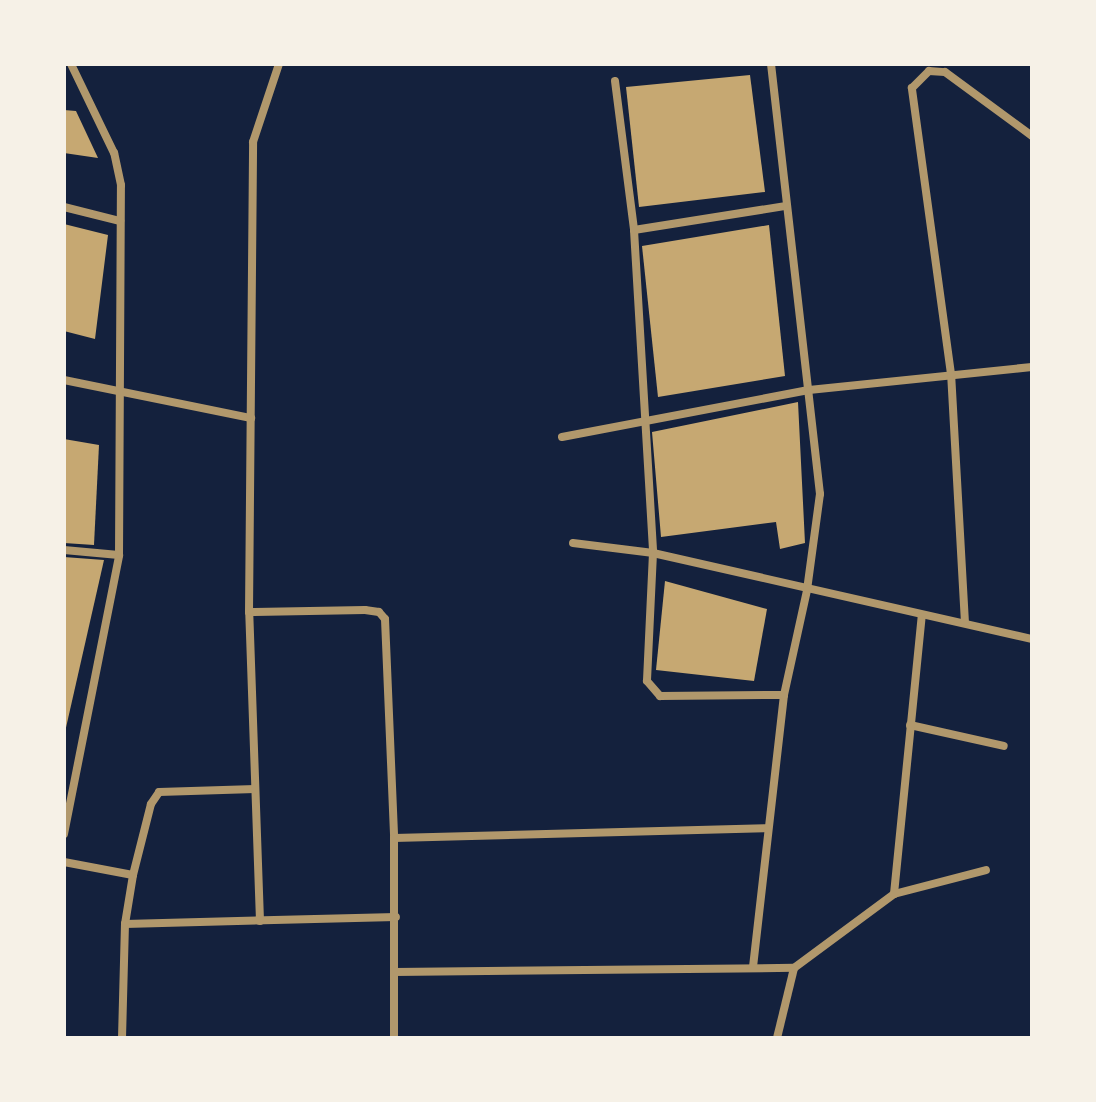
<!DOCTYPE html>
<style>
body{margin:0}
#map{position:relative;width:1096px;height:1102px;overflow:hidden;background:#14213d;font-family:"IBM Plex Sans",sans-serif}
div>[style]{position:absolute}
.building>*{inset:0;background:#c6a872}
.minor>*{height:8px;margin:-4px;padding:0 4px;transform-origin:4px;border-radius:4px;background:#b1986c}
span{translate:-50% -50%;white-space:nowrap;text-align:center;line-height:1.15;-webkit-text-stroke:6px #f6f1e7;paint-order:stroke}
.frame{position:absolute;inset:0;border:66px solid #f6f1e7;pointer-events:none}
</style>
<div id="map">
<div class="building">
<i style="clip-path:polygon(750px 75px,765px 192px,639px 207px,626px 87px)"></i>
<i style="clip-path:polygon(64px 110px,76px 111px,98px 158px,64px 153px)"></i>
<i style="clip-path:polygon(64px 224px,108px 235px,95px 339px,64px 331px)"></i>
<i style="clip-path:polygon(769px 225px,785px 376px,658px 397px,642px 246px)"></i>
<i style="clip-path:polygon(798px 402px,805px 543px,780px 549px,776px 522px,661px 537px,652px 432px)"></i>
<i style="clip-path:polygon(64px 439px,99px 445px,94px 545px,64px 543px)"></i>
<i style="clip-path:polygon(64px 557px,104px 560px,65px 732px,64px 732px)"></i>
<i style="clip-path:polygon(665px 581px,767px 609px,754px 681px,656px 670px)"></i>
</div>
<div class="minor">
<i style="left:615px;top:81px;width:150px;rotate:82.7deg"></i>
<i style="left:634px;top:230px;width:324px;rotate:86.6deg"></i>
<i style="left:653px;top:553px;width:128px;rotate:92.7deg"></i>
<i style="left:647px;top:681px;width:20px;rotate:49deg"></i>
<i style="left:660px;top:696px;width:124px;rotate:-0.5deg"></i>
<i style="left:64px;top:207px;width:58px;rotate:14deg"></i>
<i style="left:634px;top:230px;width:154px;rotate:-9deg"></i>
<i style="left:64px;top:380px;width:191px;rotate:11.5deg"></i>
<i style="left:562px;top:437px;width:251px;rotate:-10.8deg"></i>
<i style="left:809px;top:390px;width:224px;rotate:-5.9deg"></i>
<i style="left:573px;top:543px;width:81px;rotate:7.1deg"></i>
<i style="left:653px;top:553px;width:389px;rotate:12.8deg"></i>
<i style="left:64px;top:550px;width:55px;rotate:5.2deg"></i>
<i style="left:249px;top:612px;width:116px;rotate:-1deg"></i>
<i style="left:365px;top:610px;width:14px;rotate:8deg"></i>
<i style="left:379px;top:612px;width:9px;rotate:49deg"></i>
<i style="left:385px;top:619px;width:219px;rotate:87.6deg"></i>
<i style="left:394px;top:838px;width:200px;rotate:90deg"></i>
<i style="left:965px;top:623px;width:249px;rotate:-93.2deg"></i>
<i style="left:951px;top:374px;width:289px;rotate:-97.8deg"></i>
<i style="left:912px;top:88px;width:24px;rotate:-45deg"></i>
<i style="left:929px;top:71px;width:16px;rotate:4deg"></i>
<i style="left:945px;top:72px;width:108px;rotate:36.3deg"></i>
<i style="left:910px;top:725px;width:96px;rotate:12.6deg"></i>
<i style="left:64px;top:834px;width:284px;rotate:-78.8deg"></i>
<i style="left:119px;top:555px;width:370px;rotate:-89.7deg"></i>
<i style="left:121px;top:185px;width:33px;rotate:-102deg"></i>
<i style="left:114px;top:153px;width:99px;rotate:-115.8deg"></i>
<i style="left:394px;top:838px;width:373px;rotate:-1.5deg"></i>
<i style="left:64px;top:862px;width:70px;rotate:10.7deg"></i>
<i style="left:133px;top:875px;width:73px;rotate:-75.8deg"></i>
<i style="left:151px;top:804px;width:14px;rotate:-56deg"></i>
<i style="left:159px;top:792px;width:96px;rotate:-1.8deg"></i>
<i style="left:894px;top:894px;width:280px;rotate:-84.3deg"></i>
<i style="left:260px;top:921px;width:309px;rotate:-92deg"></i>
<i style="left:249px;top:612px;width:470px;rotate:-89.5deg"></i>
<i style="left:253px;top:142px;width:82px;rotate:-71.6deg"></i>
<i style="left:125px;top:924px;width:271px;rotate:-1.5deg"></i>
<i style="left:753px;top:967px;width:274px;rotate:-83.5deg"></i>
<i style="left:784px;top:695px;width:107px;rotate:-77.6deg"></i>
<i style="left:807px;top:590px;width:97px;rotate:-82.3deg"></i>
<i style="left:820px;top:494px;width:432px;rotate:-96.5deg"></i>
<i style="left:394px;top:972px;width:400px;rotate:-0.6deg"></i>
<i style="left:794px;top:968px;width:124px;rotate:-36.5deg"></i>
<i style="left:894px;top:894px;width:95px;rotate:-14.6deg"></i>
<i style="left:122px;top:1038px;width:114px;rotate:-88.5deg"></i>
<i style="left:125px;top:924px;width:50px;rotate:-80.7deg"></i>
<i style="left:777px;top:1038px;width:72px;rotate:-76.3deg"></i>
</div>
<div class="frame"></div>
</div>
